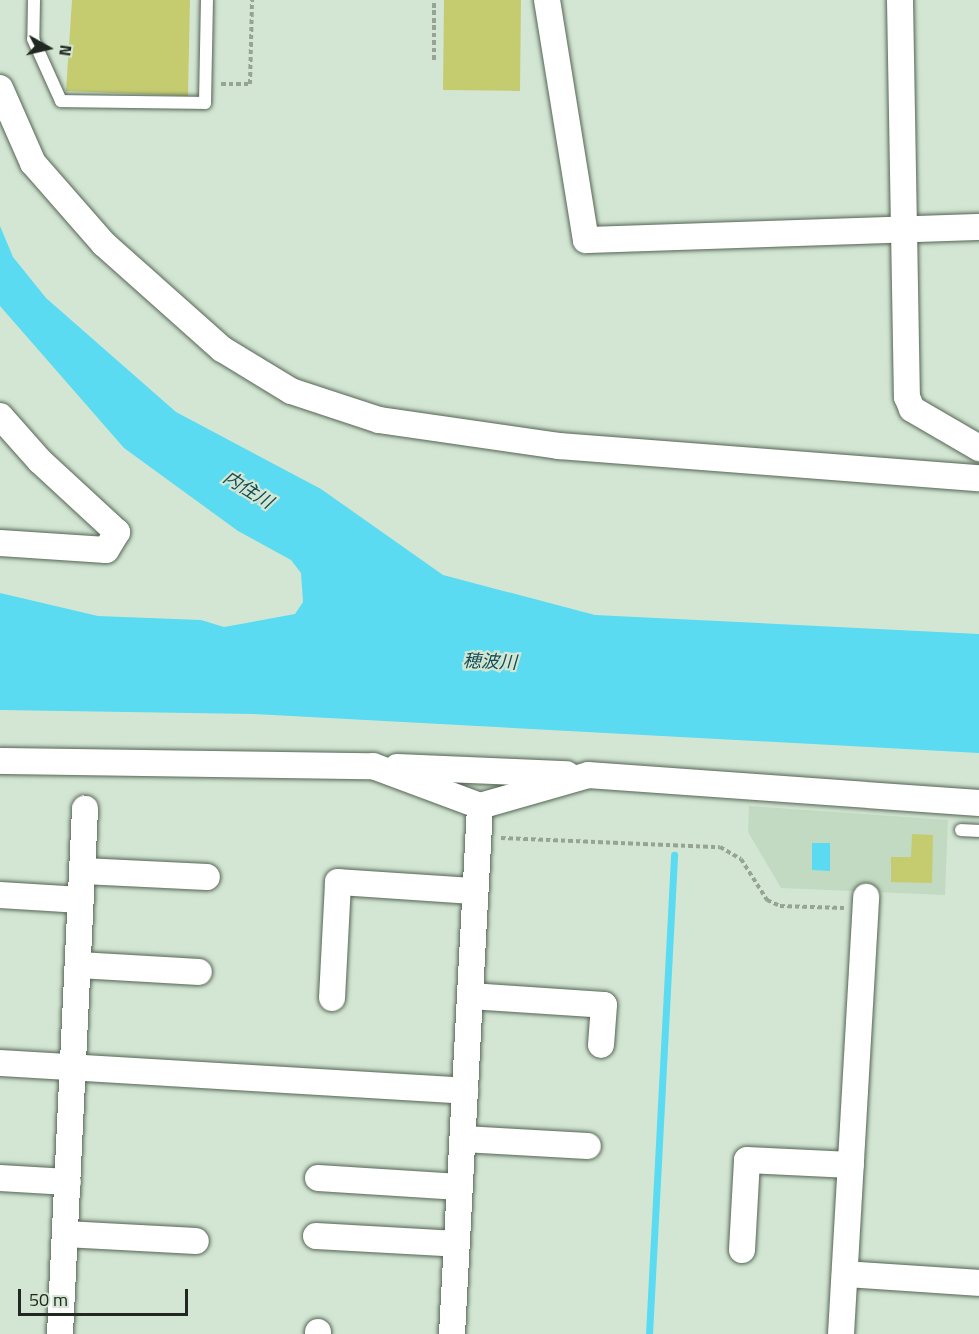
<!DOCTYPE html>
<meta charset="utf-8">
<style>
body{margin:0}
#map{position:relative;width:979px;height:1334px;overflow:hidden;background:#d3e6d3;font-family:"Titillium Web","Noto Sans JP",sans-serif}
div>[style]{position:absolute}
.built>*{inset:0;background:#c1dac1}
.water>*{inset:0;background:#5adbf1}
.stream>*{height:7px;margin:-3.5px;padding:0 3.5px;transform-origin:3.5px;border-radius:3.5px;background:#5adbf1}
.building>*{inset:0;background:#c5cc70}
.path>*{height:4px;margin-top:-2px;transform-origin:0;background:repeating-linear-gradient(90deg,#96a496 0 4.5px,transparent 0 7.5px)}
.roads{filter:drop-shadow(0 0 2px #556555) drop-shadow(0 0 2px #556555)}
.lane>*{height:12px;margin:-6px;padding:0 6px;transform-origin:6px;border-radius:6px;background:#fff}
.street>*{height:26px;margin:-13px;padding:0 13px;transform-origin:13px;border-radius:13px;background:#fff}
span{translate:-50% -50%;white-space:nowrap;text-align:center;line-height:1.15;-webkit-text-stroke:4.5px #d3e6d3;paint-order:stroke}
.water-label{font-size:18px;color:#134c55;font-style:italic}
.north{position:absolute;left:18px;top:18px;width:60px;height:60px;-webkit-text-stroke:4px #d3e6d3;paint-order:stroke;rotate:98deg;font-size:16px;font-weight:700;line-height:24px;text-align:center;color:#212821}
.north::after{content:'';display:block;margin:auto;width:21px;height:27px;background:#212821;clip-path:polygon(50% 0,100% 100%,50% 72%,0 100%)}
.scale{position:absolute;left:18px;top:1289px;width:170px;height:27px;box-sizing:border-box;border:3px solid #212821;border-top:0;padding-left:8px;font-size:18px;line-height:21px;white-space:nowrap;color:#212821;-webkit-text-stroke:4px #d3e6d3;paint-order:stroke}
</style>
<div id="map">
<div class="built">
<i style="clip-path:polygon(749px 806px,948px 820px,945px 895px,781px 888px,748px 832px)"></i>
</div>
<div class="water">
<i style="clip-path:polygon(0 226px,13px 257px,46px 298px,176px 412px,321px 489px,443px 575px,595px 615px,979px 634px,979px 753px,253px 714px,0 710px,0 593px,98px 616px,201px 620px,224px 627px,295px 614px,303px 602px,301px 573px,291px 560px,238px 531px,124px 448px,0 306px)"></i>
<i style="clip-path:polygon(812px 843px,830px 843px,830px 871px,812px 870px)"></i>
</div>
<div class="stream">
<i style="left:649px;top:1334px;width:480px;rotate:-87deg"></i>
</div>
<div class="building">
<i style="clip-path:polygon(72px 0,190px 0,188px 96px,66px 91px)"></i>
<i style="clip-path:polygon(444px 0,521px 0,520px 91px,443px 90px)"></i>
<i style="clip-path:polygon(912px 834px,933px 835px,932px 883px,891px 882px,891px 857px,911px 857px)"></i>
</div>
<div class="path">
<i style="left:434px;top:60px;width:60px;rotate:-90deg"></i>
<i style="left:221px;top:84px;width:29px"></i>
<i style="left:250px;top:84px;width:84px;rotate:-88.6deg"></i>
<i style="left:501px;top:838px;width:219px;rotate:2.4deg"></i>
<i style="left:720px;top:847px;width:24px;rotate:30deg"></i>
<i style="left:741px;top:859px;width:49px;rotate:57.6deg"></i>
<i style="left:767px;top:900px;width:14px;rotate:25deg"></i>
<i style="left:780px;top:906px;width:64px;rotate:1.8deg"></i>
</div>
<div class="roads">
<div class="lane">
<i style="left:34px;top:0;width:39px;rotate:91deg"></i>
<i style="left:33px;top:39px;width:68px;rotate:65.7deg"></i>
<i style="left:61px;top:101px;width:144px;rotate:0.8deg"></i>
<i style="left:205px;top:103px;width:103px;rotate:-88.9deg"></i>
<i style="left:961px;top:830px;width:18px;rotate:3deg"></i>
</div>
<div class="street">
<i style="left:547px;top:0;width:243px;rotate:80.8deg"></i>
<i style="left:586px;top:240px;width:393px;rotate:-1.9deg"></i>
<i style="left:900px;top:0;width:397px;rotate:89deg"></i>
<i style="left:907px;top:397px;width:13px;rotate:67deg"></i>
<i style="left:912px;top:409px;width:78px;rotate:30.2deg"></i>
<i style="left:0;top:88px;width:82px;rotate:66.3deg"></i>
<i style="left:33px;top:163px;width:108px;rotate:48.8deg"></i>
<i style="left:104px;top:244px;width:158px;rotate:41.7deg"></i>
<i style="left:222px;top:349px;width:81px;rotate:31.3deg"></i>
<i style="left:291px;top:391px;width:93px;rotate:18.2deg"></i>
<i style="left:379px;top:420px;width:182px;rotate:8.2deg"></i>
<i style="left:559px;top:446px;width:421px;rotate:4.4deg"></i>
<i style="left:0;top:416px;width:60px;rotate:48.4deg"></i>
<i style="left:40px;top:461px;width:105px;rotate:42.7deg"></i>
<i style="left:117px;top:532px;width:21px;rotate:121deg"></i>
<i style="left:106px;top:550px;width:106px;rotate:-176.2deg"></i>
<i style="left:0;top:761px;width:373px;rotate:0.8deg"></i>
<i style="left:373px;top:766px;width:114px;rotate:20.5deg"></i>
<i style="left:480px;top:806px;width:112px;rotate:-16deg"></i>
<i style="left:588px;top:775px;width:392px;rotate:4.1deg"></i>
<i style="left:397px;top:767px;width:170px;rotate:2.4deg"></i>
<i style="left:83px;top:871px;width:124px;rotate:2.8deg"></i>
<i style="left:0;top:895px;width:81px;rotate:3.5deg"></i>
<i style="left:79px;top:965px;width:120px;rotate:3.3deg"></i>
<i style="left:470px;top:996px;width:134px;rotate:3.8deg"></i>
<i style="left:604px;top:1005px;width:40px;rotate:94.3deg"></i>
<i style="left:332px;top:998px;width:116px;rotate:-87deg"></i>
<i style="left:338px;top:882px;width:137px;rotate:3.8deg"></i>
<i style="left:0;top:1063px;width:466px;rotate:3.4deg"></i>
<i style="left:463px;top:1139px;width:125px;rotate:3.2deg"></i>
<i style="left:0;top:1178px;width:68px;rotate:3.4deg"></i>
<i style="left:318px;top:1178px;width:142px;rotate:3.6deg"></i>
<i style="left:65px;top:1234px;width:131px;rotate:3.1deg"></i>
<i style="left:316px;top:1236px;width:141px;rotate:3.2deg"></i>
<i style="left:742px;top:1250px;width:90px;rotate:-86.8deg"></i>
<i style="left:747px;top:1160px;width:104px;rotate:2.8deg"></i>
<i style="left:845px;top:1274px;width:134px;rotate:3.8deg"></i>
<i style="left:60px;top:1334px;width:526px;rotate:-87.27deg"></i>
<i style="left:318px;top:1334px;width:2px;rotate:-90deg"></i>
<i style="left:452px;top:1334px;width:529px;rotate:-86.96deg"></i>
<i style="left:841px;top:1334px;width:438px;rotate:-86.7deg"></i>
</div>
</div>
<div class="water-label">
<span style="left:248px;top:490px;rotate:32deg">内住川</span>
<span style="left:490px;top:662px;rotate:2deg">穂波川</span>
</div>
<div class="north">N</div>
<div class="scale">50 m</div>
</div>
